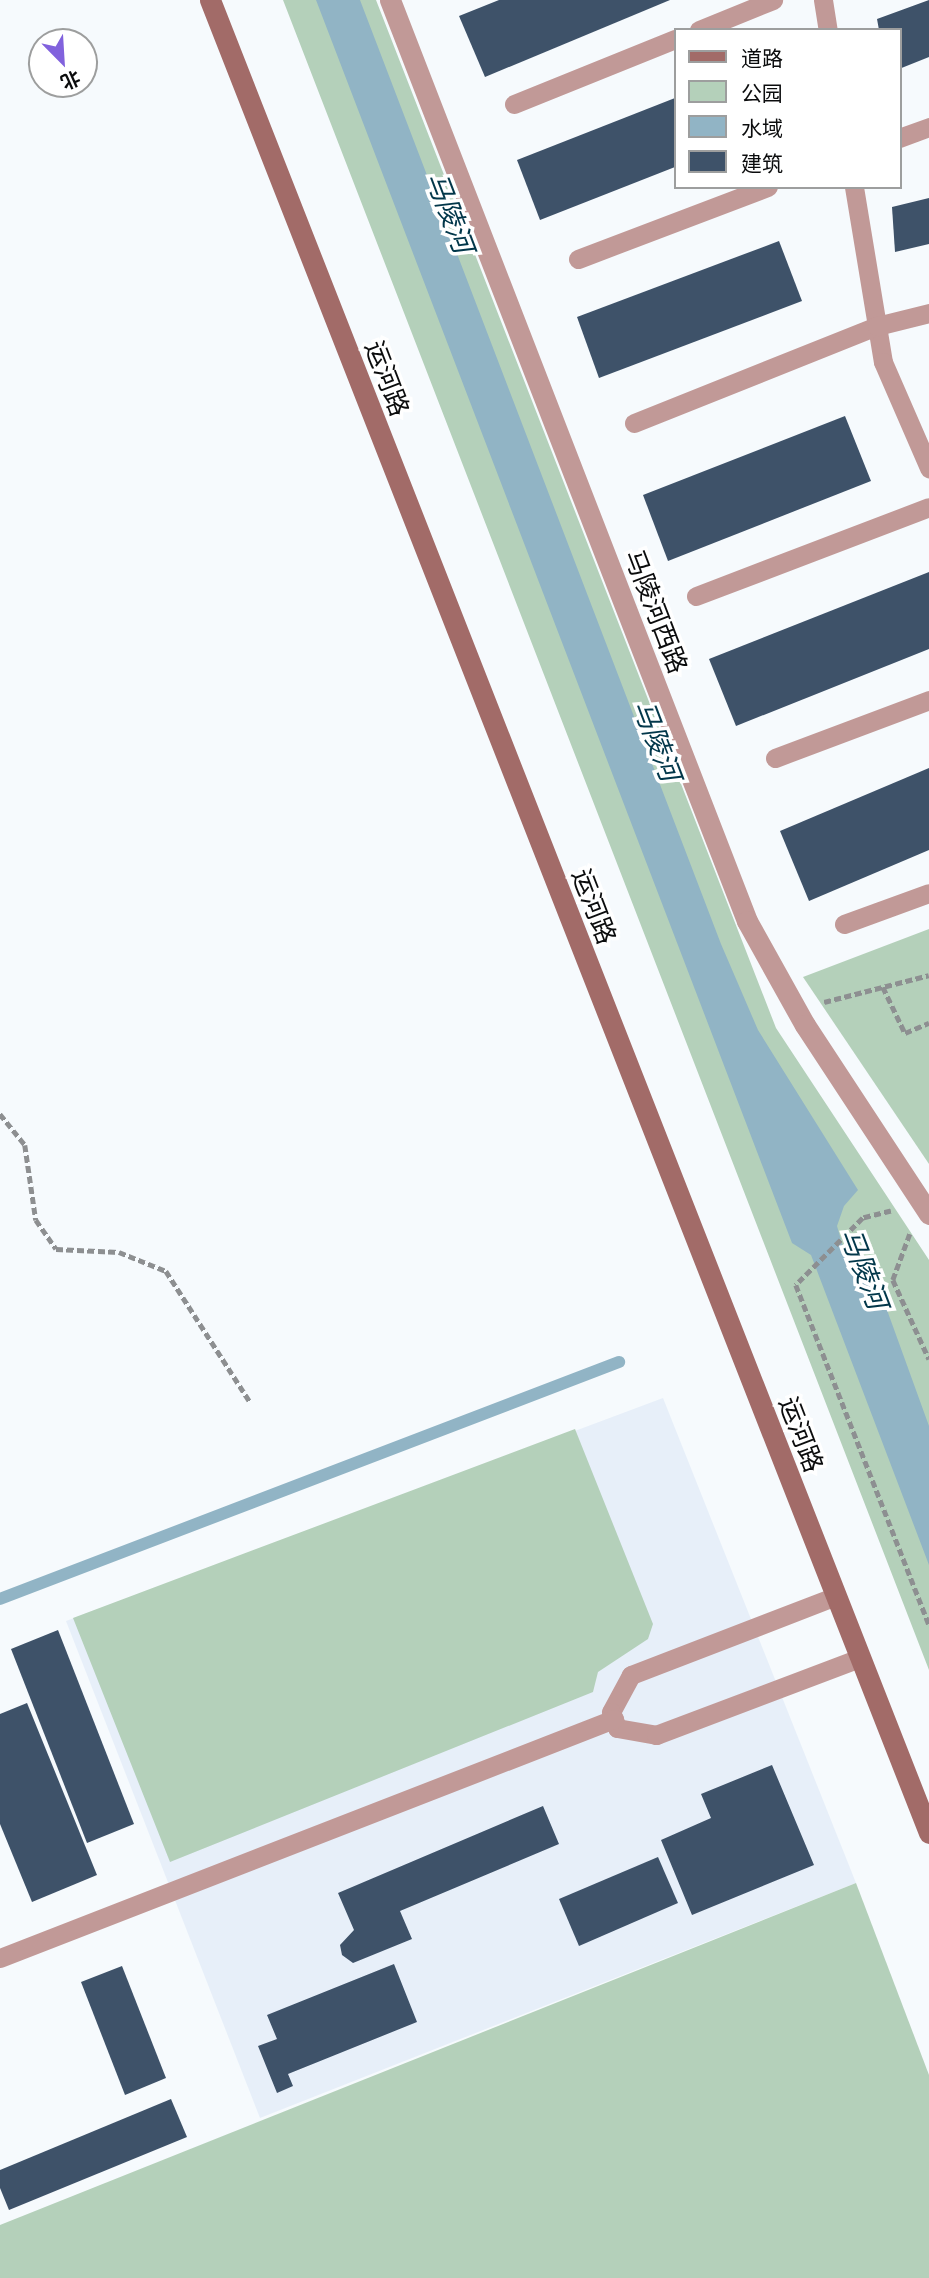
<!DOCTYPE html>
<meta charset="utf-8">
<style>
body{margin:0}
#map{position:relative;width:929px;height:2278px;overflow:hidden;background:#f6fafd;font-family:Commissioner,"Noto Sans SC",sans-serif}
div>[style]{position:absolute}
.built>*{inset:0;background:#e7eff9}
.green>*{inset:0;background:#b4d0ba}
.water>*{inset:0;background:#91b4c5}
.stream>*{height:12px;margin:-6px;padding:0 6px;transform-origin:6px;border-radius:6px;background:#91b4c5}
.building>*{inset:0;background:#3e5269}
.path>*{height:4.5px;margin-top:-2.25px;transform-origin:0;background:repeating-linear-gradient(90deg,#8d8f91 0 7px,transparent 0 10.5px)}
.lane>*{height:19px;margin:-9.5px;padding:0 9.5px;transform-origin:9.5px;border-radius:9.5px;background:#c19997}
.street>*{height:21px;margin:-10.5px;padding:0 10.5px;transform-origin:10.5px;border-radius:10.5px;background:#c19997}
.secondary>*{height:21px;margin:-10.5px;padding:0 10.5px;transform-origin:10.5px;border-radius:10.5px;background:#a26b68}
span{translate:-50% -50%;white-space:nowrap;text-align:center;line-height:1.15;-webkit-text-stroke:7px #fff;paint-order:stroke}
.street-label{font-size:26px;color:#0b0c0d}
.water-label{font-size:28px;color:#02374a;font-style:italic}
.legend{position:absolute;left:674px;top:28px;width:228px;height:161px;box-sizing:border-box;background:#fff;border:2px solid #9d9e9e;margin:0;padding:9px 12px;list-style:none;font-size:21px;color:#0b0c0d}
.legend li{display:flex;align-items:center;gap:14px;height:35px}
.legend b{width:35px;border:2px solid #9d9e9e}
.north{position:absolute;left:28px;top:28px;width:70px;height:70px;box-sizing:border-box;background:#fff;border:2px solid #9d9e9e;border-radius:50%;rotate:156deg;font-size:19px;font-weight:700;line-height:28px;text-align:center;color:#0b0c0d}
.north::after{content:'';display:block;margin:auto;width:24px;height:32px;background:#8162dd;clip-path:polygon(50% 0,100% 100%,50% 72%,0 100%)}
</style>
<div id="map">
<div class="built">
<i style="clip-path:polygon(663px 1398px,856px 1883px,260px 2118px,66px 1621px)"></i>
</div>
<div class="green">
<i style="clip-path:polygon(283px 0,376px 0,776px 1028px,929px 1260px,929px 1670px)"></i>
<i style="clip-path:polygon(929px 929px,929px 1164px,803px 977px)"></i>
<i style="clip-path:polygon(575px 1429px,653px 1624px,648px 1639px,598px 1672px,593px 1692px,170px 1862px,73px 1618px)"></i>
<i style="clip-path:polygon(856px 1883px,929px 2075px,929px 2278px,0 2278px,0 2225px)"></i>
</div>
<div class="water">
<i style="clip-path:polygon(316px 0,360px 0,721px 944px,758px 1030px,858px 1190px,844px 1206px,837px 1226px,844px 1250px,870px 1263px,929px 1426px,929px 1565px,811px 1255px,792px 1243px)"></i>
</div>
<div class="stream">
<i style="left:0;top:1599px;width:663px;rotate:-20.95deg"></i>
</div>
<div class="building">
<i style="clip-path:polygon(499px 0,670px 0,485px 77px,459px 16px)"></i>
<i style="clip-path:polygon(929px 0,929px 57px,899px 69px,899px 30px,879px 30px,877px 19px)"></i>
<i style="clip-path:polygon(675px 98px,675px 167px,540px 220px,517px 160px)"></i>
<i style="clip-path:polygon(929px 198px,929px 244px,895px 252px,892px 207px)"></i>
<i style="clip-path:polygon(779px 241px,802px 301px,599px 378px,577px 317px)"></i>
<i style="clip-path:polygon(845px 416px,871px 481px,668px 561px,643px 495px)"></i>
<i style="clip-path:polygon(929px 572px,929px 649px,736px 726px,709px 659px)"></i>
<i style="clip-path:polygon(929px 768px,929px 850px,809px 901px,780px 831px)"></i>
<i style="clip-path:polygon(58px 1630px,134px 1824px,87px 1843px,11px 1649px)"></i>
<i style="clip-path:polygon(27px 1703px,97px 1875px,32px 1902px,0 1824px,0 1714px)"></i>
<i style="clip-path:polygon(772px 1765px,814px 1865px,692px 1915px,661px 1840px,711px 1818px,701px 1794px)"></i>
<i style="clip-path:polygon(543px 1806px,559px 1844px,400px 1911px,412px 1939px,353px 1963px,342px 1955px,340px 1945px,354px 1930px,338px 1893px)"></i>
<i style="clip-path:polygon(658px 1857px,678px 1903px,579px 1946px,559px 1899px)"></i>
<i style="clip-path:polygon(394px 1964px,417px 2022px,288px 2074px,293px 2086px,277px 2093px,258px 2046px,277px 2039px,267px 2015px)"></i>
<i style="clip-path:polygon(122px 1966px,166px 2078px,125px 2095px,81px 1982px)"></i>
<i style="clip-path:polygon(171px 2099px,187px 2137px,9px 2210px,0 2188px,0 2170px)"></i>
</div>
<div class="path">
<i style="left:883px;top:987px;width:51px;rotate:64.4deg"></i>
<i style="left:905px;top:1033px;width:26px;rotate:-23deg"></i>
<i style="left:824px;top:1002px;width:108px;rotate:-14.4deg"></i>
<i style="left:0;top:1114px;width:40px;rotate:51deg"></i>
<i style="left:25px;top:1145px;width:76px;rotate:81.7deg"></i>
<i style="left:36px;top:1220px;width:35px;rotate:55deg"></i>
<i style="left:56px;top:1249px;width:63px;rotate:2.7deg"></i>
<i style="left:119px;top:1252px;width:51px;rotate:22deg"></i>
<i style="left:166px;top:1271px;width:156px;rotate:57.3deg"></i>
<i style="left:891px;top:1211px;width:29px;rotate:166deg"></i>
<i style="left:863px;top:1218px;width:95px;rotate:135deg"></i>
<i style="left:796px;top:1285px;width:364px;rotate:68.6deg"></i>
<i style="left:910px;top:1234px;width:49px;rotate:110.3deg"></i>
<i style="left:893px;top:1280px;width:87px;rotate:65.5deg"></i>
</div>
<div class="lane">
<i style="left:823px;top:0;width:30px;rotate:81deg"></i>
<i style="left:699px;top:30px;width:80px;rotate:-22.1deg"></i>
<i style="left:514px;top:104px;width:174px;rotate:-22deg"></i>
<i style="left:899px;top:138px;width:32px;rotate:-20deg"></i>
<i style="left:854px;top:187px;width:177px;rotate:80.6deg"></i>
<i style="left:883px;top:362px;width:116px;rotate:66.5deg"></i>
<i style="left:578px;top:259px;width:203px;rotate:-20.8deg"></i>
<i style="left:634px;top:423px;width:262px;rotate:-21.8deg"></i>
<i style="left:877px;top:326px;width:54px;rotate:-14deg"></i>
<i style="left:696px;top:596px;width:249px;rotate:-20.9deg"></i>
<i style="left:775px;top:758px;width:165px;rotate:-20.6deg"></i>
<i style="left:844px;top:924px;width:90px;rotate:-20deg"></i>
<i style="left:836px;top:1596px;width:220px;rotate:158.9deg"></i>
<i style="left:631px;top:1675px;width:42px;rotate:118.4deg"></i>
<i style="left:611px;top:1712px;width:17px;rotate:69deg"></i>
<i style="left:617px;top:1728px;width:40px;rotate:10deg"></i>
<i style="left:656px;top:1735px;width:218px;rotate:-20.7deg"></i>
<i style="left:0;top:1958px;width:659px;rotate:-21.27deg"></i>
</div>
<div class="street">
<i style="left:390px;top:0;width:988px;rotate:68.81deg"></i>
<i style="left:747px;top:921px;width:119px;rotate:60.9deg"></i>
<i style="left:805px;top:1025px;width:226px;rotate:56.7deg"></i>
</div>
<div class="secondary">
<i style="left:210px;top:0;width:1969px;rotate:68.58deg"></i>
</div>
<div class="street-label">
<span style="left:388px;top:378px;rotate:69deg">运河路</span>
<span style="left:657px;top:611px;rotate:69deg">马陵河西路</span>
<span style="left:595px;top:906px;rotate:69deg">运河路</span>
<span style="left:802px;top:1434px;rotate:69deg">运河路</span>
</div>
<div class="water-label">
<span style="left:451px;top:212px;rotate:69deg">马陵河</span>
<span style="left:658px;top:740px;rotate:69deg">马陵河</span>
<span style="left:865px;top:1268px;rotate:69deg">马陵河</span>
</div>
<ul class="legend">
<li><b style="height:9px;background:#a26b68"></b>道路</li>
<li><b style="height:19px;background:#b4d0ba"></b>公园</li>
<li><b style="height:19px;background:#91b4c5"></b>水域</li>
<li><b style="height:19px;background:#3e5269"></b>建筑</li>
</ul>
<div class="north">北</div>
</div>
